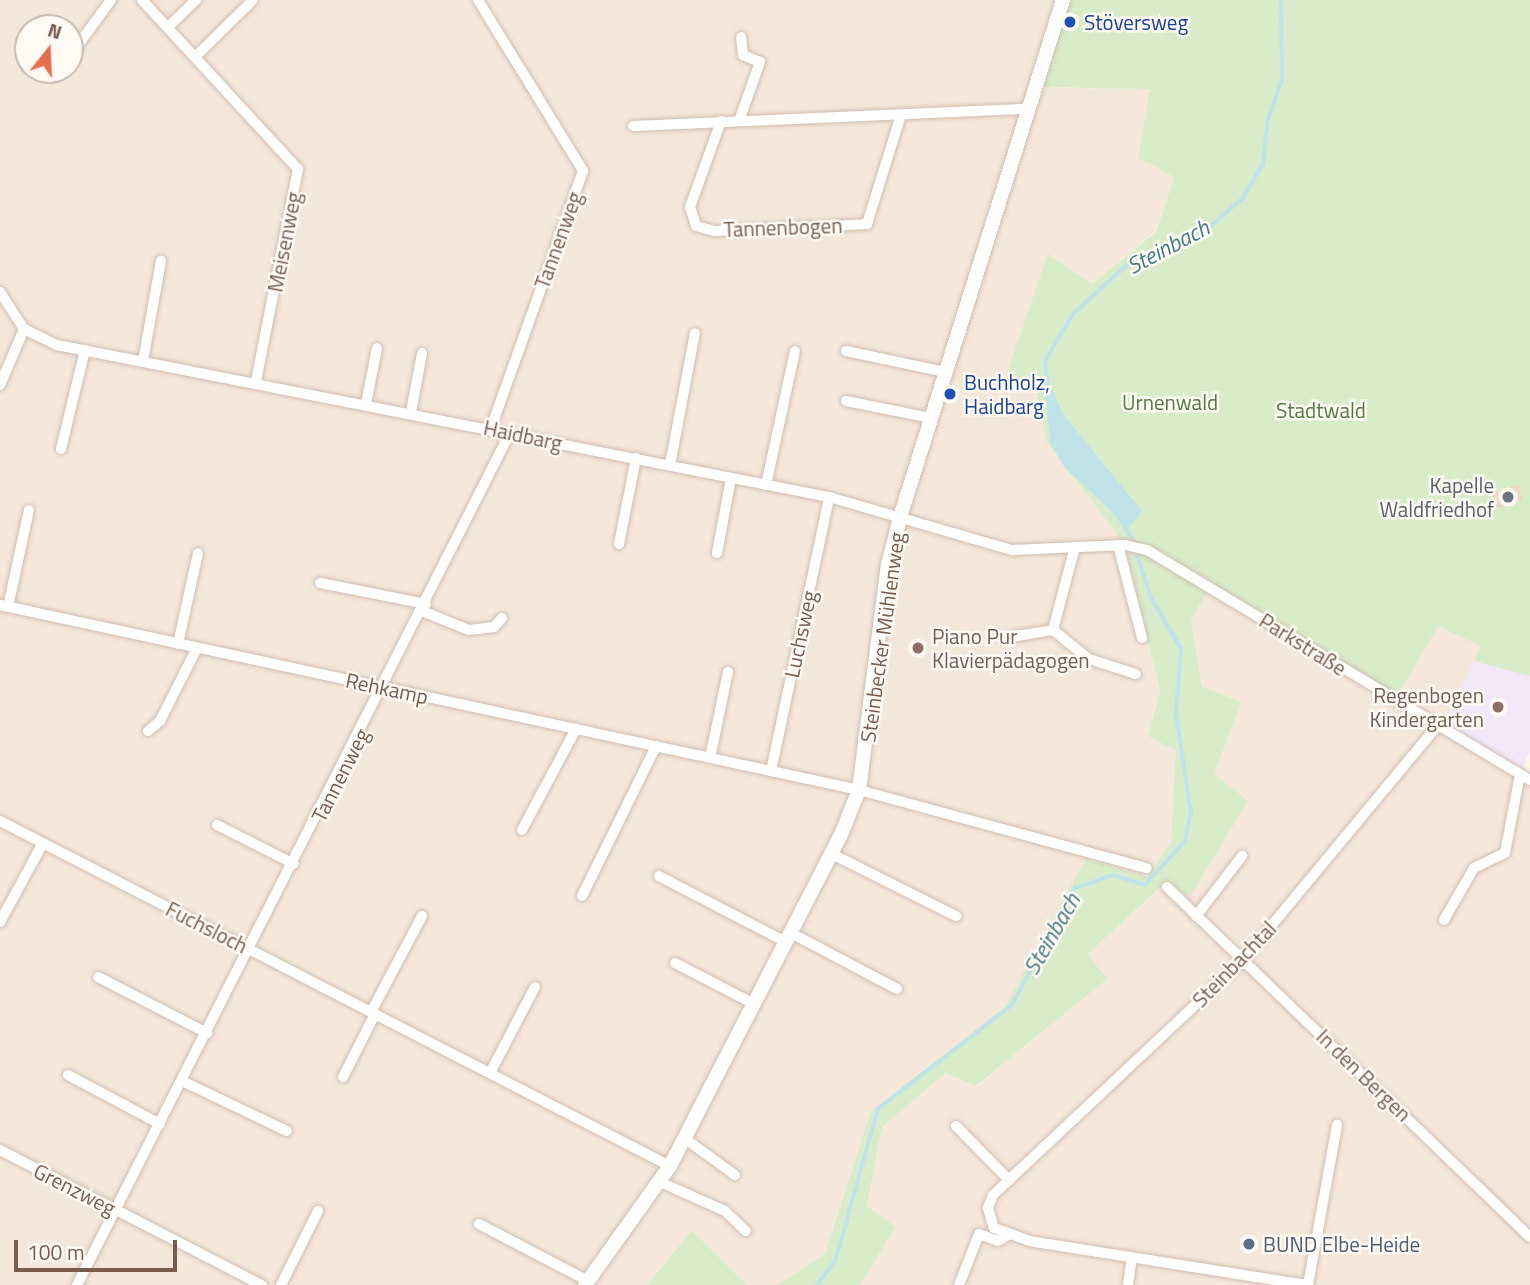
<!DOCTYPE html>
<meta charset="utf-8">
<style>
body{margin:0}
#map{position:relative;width:1530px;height:1285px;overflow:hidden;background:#fdf6ec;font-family:"Titillium Web",sans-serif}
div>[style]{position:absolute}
.residential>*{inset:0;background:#f5e8da}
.education>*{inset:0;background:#f3e8fa}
.green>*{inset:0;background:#d8ecc9}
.water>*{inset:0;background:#bfe3e8}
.stream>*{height:3.5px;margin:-1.75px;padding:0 1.75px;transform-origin:1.75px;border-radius:1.75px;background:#bfe3e8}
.building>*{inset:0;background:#f3d5c3}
.roads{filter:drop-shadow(0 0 2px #d1beb0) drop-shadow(0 0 2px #d1beb0)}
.minor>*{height:10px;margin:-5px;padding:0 5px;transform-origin:5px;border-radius:5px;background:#fff}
.tertiary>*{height:14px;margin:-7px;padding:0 7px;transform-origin:7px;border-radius:7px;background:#fff}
.dots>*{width:19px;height:19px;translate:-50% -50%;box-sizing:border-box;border:4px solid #fffaf3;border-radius:50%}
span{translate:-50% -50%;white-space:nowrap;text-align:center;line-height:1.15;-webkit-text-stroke:5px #fffaf3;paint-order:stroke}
.transit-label{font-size:21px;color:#164399}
.left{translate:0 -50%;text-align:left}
.street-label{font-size:21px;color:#7a5c4d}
.park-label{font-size:21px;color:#537a41}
.worship-label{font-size:21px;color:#5b616d}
.right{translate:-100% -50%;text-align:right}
.education-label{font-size:21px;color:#785e54}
.service-label{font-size:21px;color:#4e5e75}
.water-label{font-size:23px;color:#437c86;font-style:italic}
.north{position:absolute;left:14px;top:14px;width:70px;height:70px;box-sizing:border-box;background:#fffaf3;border:2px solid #cabbb1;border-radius:50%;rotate:18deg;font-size:19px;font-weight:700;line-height:28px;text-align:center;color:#7a5c4d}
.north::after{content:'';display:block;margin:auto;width:24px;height:32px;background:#e76f51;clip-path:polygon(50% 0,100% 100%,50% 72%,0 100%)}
.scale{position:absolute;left:14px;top:1240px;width:163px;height:32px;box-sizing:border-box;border:4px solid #7a5c4d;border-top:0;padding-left:9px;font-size:21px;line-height:24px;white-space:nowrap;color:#7a5c4d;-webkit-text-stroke:5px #fffaf3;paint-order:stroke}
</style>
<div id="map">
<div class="residential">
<i style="clip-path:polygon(evenodd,0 0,1063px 0,1059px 88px,1150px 89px,1138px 158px,1174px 177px,1156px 231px,1092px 284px,1048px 255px,1004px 384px,1036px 388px,1046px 441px,1125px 545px,1160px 691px,1148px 736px,1177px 751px,1171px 842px,1147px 877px,1086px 859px,1007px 1006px,871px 1111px,825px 1254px,777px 1285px,747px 1285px,692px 1230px,647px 1285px,0 1285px,0 0,28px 28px,70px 28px,70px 70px,28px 70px,28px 28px)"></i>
<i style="clip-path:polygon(1210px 587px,1438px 625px,1482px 646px,1530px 632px,1530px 676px,1474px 662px,1530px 780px,1530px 1285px,860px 1285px,896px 1227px,867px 1206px,882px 1127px,946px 1073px,977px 1086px,1106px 979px,1088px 954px,1162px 887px,1191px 894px,1247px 801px,1214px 774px,1242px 702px,1202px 686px,1191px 620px)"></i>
</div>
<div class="education">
<i style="clip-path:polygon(1474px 661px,1530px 676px,1530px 751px,1520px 774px,1440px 728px)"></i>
</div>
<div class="green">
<i style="clip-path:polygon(1063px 0,1530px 0,1530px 676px,1474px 661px,1481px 646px,1438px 626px,1395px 700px,1210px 587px,1191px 620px,1202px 686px,1242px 702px,1214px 774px,1248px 801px,1191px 895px,1161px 887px,1088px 954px,1107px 979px,976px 1086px,946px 1073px,882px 1127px,867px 1206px,896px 1227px,860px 1285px,777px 1285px,825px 1254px,871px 1111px,1005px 1007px,1086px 858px,1147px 877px,1171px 842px,1176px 751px,1148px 736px,1160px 691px,1125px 545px,1046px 441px,1036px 389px,1003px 384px,1048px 254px,1092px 284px,1156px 232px,1174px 177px,1138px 158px,1150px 89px,1035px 87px)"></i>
<i style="clip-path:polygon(692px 1230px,747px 1285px,647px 1285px)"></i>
</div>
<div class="water">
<i style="clip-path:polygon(1044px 371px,1063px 414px,1142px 511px,1128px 528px,1068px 469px,1052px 442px)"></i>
</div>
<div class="stream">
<i style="left:1131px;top:538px;width:33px;rotate:-121deg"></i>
<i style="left:1114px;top:510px;width:62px;rotate:-138.3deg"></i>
<i style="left:1068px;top:469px;width:31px;rotate:-121deg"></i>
<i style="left:1052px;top:442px;width:81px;rotate:-94.9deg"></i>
<i style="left:1045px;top:361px;width:55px;rotate:-59.2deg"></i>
<i style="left:1073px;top:314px;width:72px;rotate:-42.2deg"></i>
<i style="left:1126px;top:266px;width:93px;rotate:-24.9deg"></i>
<i style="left:1210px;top:227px;width:44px;rotate:-41.3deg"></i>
<i style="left:1243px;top:198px;width:39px;rotate:-60deg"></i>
<i style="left:1263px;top:164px;width:45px;rotate:-83.7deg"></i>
<i style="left:1268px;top:119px;width:41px;rotate:-70.3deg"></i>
<i style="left:1282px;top:80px;width:80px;rotate:-90.7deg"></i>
<i style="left:817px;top:1285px;width:32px;rotate:-54deg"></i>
<i style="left:836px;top:1259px;width:156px;rotate:-74.4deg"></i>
<i style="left:878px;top:1109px;width:170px;rotate:-37.8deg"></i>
<i style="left:1012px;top:1005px;width:133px;rotate:-61.7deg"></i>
<i style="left:1075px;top:888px;width:40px;rotate:-18.9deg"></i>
<i style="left:1113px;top:875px;width:34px;rotate:17deg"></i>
<i style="left:1145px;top:885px;width:59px;rotate:-47.7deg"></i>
<i style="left:1185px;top:841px;width:29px;rotate:-78deg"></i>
<i style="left:1191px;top:813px;width:100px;rotate:-98.6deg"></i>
<i style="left:1176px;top:714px;width:65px;rotate:-85.6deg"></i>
<i style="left:1181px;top:649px;width:59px;rotate:-120.5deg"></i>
<i style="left:1151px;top:598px;width:45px;rotate:-108deg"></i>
</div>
<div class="building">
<i style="clip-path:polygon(1518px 485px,1523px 500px,1497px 508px,1492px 493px)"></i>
</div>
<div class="roads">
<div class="minor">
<i style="left:142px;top:0;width:230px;rotate:47.3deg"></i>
<i style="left:298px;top:169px;width:217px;rotate:101.2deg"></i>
<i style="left:478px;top:0;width:201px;rotate:58.4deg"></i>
<i style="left:583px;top:171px;width:273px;rotate:109.7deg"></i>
<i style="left:168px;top:27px;width:39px;rotate:-44deg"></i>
<i style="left:78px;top:45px;width:56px;rotate:-53.7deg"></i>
<i style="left:195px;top:57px;width:81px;rotate:-44.5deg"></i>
<i style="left:721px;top:121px;width:91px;rotate:109.8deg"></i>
<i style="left:690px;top:207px;width:20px;rotate:72deg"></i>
<i style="left:696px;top:226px;width:20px;rotate:15deg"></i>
<i style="left:715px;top:231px;width:152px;rotate:-2.6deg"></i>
<i style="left:867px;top:224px;width:114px;rotate:-72.7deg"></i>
<i style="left:739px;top:121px;width:63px;rotate:-70.4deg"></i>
<i style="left:760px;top:62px;width:18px;rotate:-158deg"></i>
<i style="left:743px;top:55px;width:18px;rotate:-96deg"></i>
<i style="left:633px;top:126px;width:395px;rotate:-2.5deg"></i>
<i style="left:0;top:292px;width:44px;rotate:57deg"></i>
<i style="left:24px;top:329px;width:37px;rotate:26deg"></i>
<i style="left:57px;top:345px;width:787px;rotate:11.14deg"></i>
<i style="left:829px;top:497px;width:191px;rotate:16.2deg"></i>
<i style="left:1012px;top:550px;width:113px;rotate:-2.5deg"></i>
<i style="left:1125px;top:545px;width:23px;rotate:13deg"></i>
<i style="left:1147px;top:550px;width:447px;rotate:31deg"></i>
<i style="left:846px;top:351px;width:102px;rotate:11.9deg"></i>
<i style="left:143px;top:361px;width:102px;rotate:-79.8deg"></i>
<i style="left:0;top:385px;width:61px;rotate:-66.8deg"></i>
<i style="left:846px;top:401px;width:87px;rotate:11.3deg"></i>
<i style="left:366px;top:404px;width:57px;rotate:-78.9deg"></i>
<i style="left:411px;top:412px;width:60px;rotate:-79.4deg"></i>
<i style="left:61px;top:449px;width:102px;rotate:-76.4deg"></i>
<i style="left:670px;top:465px;width:134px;rotate:-79.3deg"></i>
<i style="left:766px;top:485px;width:137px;rotate:-77.8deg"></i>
<i style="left:619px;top:544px;width:88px;rotate:-78.8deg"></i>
<i style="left:1118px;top:545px;width:96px;rotate:75.5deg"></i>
<i style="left:717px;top:553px;width:76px;rotate:-79.4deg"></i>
<i style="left:320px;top:583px;width:108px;rotate:11.2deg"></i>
<i style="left:0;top:605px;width:879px;rotate:12.15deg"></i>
<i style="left:859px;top:790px;width:298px;rotate:15.2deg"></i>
<i style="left:8px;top:607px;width:99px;rotate:-77.8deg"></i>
<i style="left:422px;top:611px;width:51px;rotate:22deg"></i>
<i style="left:469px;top:630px;width:25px;rotate:-7deg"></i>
<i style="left:494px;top:627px;width:12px;rotate:-48deg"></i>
<i style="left:1053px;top:630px;width:86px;rotate:-75.2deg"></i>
<i style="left:1011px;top:637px;width:43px;rotate:-9.5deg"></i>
<i style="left:1053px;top:630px;width:46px;rotate:38.9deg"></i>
<i style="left:1089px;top:659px;width:49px;rotate:17.7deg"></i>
<i style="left:178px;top:644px;width:93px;rotate:-77.6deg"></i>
<i style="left:148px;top:731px;width:16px;rotate:-40deg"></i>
<i style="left:160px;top:721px;width:82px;rotate:-63.1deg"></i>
<i style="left:710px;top:758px;width:88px;rotate:-78.2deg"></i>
<i style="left:771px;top:771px;width:280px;rotate:-78deg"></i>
<i style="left:0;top:821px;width:754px;rotate:27.25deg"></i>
<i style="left:217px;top:825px;width:86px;rotate:26.9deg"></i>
<i style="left:522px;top:830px;width:115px;rotate:-61.9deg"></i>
<i style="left:832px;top:854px;width:139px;rotate:26.6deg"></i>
<i style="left:659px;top:876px;width:143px;rotate:27.5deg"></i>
<i style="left:1167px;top:887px;width:504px;rotate:43.96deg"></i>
<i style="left:582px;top:896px;width:167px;rotate:-63.7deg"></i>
<i style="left:1196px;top:916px;width:76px;rotate:-52.5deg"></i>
<i style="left:1444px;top:920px;width:60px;rotate:-60deg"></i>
<i style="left:1474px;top:868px;width:34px;rotate:-26deg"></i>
<i style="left:1505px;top:853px;width:80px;rotate:-79.2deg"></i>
<i style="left:0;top:922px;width:90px;rotate:-61.4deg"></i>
<i style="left:791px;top:933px;width:120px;rotate:27.8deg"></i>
<i style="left:675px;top:963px;width:89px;rotate:27.4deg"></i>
<i style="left:98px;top:977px;width:123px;rotate:27.2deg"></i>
<i style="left:371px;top:1012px;width:109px;rotate:-62deg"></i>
<i style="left:490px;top:1073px;width:97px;rotate:-62.4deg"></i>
<i style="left:68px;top:1075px;width:104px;rotate:28deg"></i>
<i style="left:343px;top:1077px;width:71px;rotate:-63.1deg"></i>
<i style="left:182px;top:1081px;width:116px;rotate:25.5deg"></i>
<i style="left:956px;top:1126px;width:76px;rotate:45.5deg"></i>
<i style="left:684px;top:1138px;width:63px;rotate:36deg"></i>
<i style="left:0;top:1150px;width:295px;rotate:27.3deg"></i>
<i style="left:660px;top:1182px;width:71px;rotate:24deg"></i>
<i style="left:725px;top:1211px;width:29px;rotate:44deg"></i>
<i style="left:479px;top:1224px;width:123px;rotate:27.6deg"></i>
<i style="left:77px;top:1285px;width:956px;rotate:-63.06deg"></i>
<i style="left:281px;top:1285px;width:83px;rotate:-63.4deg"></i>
<i style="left:959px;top:1285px;width:55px;rotate:-68.6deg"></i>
<i style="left:979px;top:1234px;width:20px;rotate:20deg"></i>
<i style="left:998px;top:1241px;width:14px;rotate:-30deg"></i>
<i style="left:1128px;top:1285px;width:28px;rotate:-82deg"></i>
<i style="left:1307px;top:1285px;width:280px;rotate:-171deg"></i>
<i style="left:1030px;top:1241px;width:38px;rotate:-160deg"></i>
<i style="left:994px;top:1228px;width:21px;rotate:-107deg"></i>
<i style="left:988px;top:1208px;width:14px;rotate:-69deg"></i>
<i style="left:993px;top:1195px;width:342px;rotate:-43.2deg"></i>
<i style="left:1242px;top:961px;width:305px;rotate:-50.3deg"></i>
<i style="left:1308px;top:1285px;width:163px;rotate:-79.7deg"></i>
</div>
<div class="tertiary">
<i style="left:585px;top:1285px;width:146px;rotate:-54.5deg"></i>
<i style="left:670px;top:1166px;width:370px;rotate:-62.7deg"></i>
<i style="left:840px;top:837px;width:51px;rotate:-68deg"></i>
<i style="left:859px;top:790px;width:227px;rotate:-82.7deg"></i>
<i style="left:888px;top:565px;width:53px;rotate:-75.7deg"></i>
<i style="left:901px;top:514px;width:539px;rotate:-72.51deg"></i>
</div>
</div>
<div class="dots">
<i style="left:1070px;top:22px;background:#1a4fb4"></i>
<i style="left:950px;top:394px;background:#1a4fb4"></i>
<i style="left:1508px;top:497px;background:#6b7280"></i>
<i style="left:918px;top:648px;background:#8d6e63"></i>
<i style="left:1498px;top:707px;background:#8d6e63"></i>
<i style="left:1249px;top:1244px;background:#5c6f8a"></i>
</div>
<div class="transit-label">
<span class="left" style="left:1084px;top:22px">Stöversweg</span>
<span class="left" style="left:964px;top:394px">Buchholz,<br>Haidbarg</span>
</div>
<div class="street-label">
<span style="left:783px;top:227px;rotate:-2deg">Tannenbogen</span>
<span style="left:558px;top:240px;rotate:-70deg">Tannenweg</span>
<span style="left:284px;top:242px;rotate:-79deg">Meisenweg</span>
<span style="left:523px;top:435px;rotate:12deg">Haidbarg</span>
<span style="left:800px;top:634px;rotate:-78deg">Luchsweg</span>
<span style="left:882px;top:637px;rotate:-82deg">Steinbecker Mühlenweg</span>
<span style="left:1303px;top:644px;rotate:32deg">Parkstraße</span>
<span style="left:387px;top:688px;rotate:12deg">Rehkamp</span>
<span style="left:340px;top:775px;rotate:-63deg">Tannenweg</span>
<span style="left:207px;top:927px;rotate:27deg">Fuchsloch</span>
<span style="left:1234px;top:964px;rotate:-46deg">Steinbachtal</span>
<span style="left:1364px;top:1075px;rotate:44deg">In den Bergen</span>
<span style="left:75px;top:1189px;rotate:27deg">Grenzweg</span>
</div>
<div class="park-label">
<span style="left:1170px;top:402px">Urnenwald</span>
<span style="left:1321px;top:410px">Stadtwald</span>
</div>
<div class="worship-label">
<span class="right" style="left:1494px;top:497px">Kapelle<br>Waldfriedhof</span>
</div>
<div class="education-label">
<span class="left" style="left:932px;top:648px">Piano Pur<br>Klavierpädagogen</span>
<span class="right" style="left:1484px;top:707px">Regenbogen<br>Kindergarten</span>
</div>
<div class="service-label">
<span class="left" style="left:1263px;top:1244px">BUND Elbe-Heide</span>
</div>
<div class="water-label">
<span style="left:1168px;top:247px;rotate:-28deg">Steinbach</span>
<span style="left:1052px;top:934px;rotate:-60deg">Steinbach</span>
</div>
<div class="north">N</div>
<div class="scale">100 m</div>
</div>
